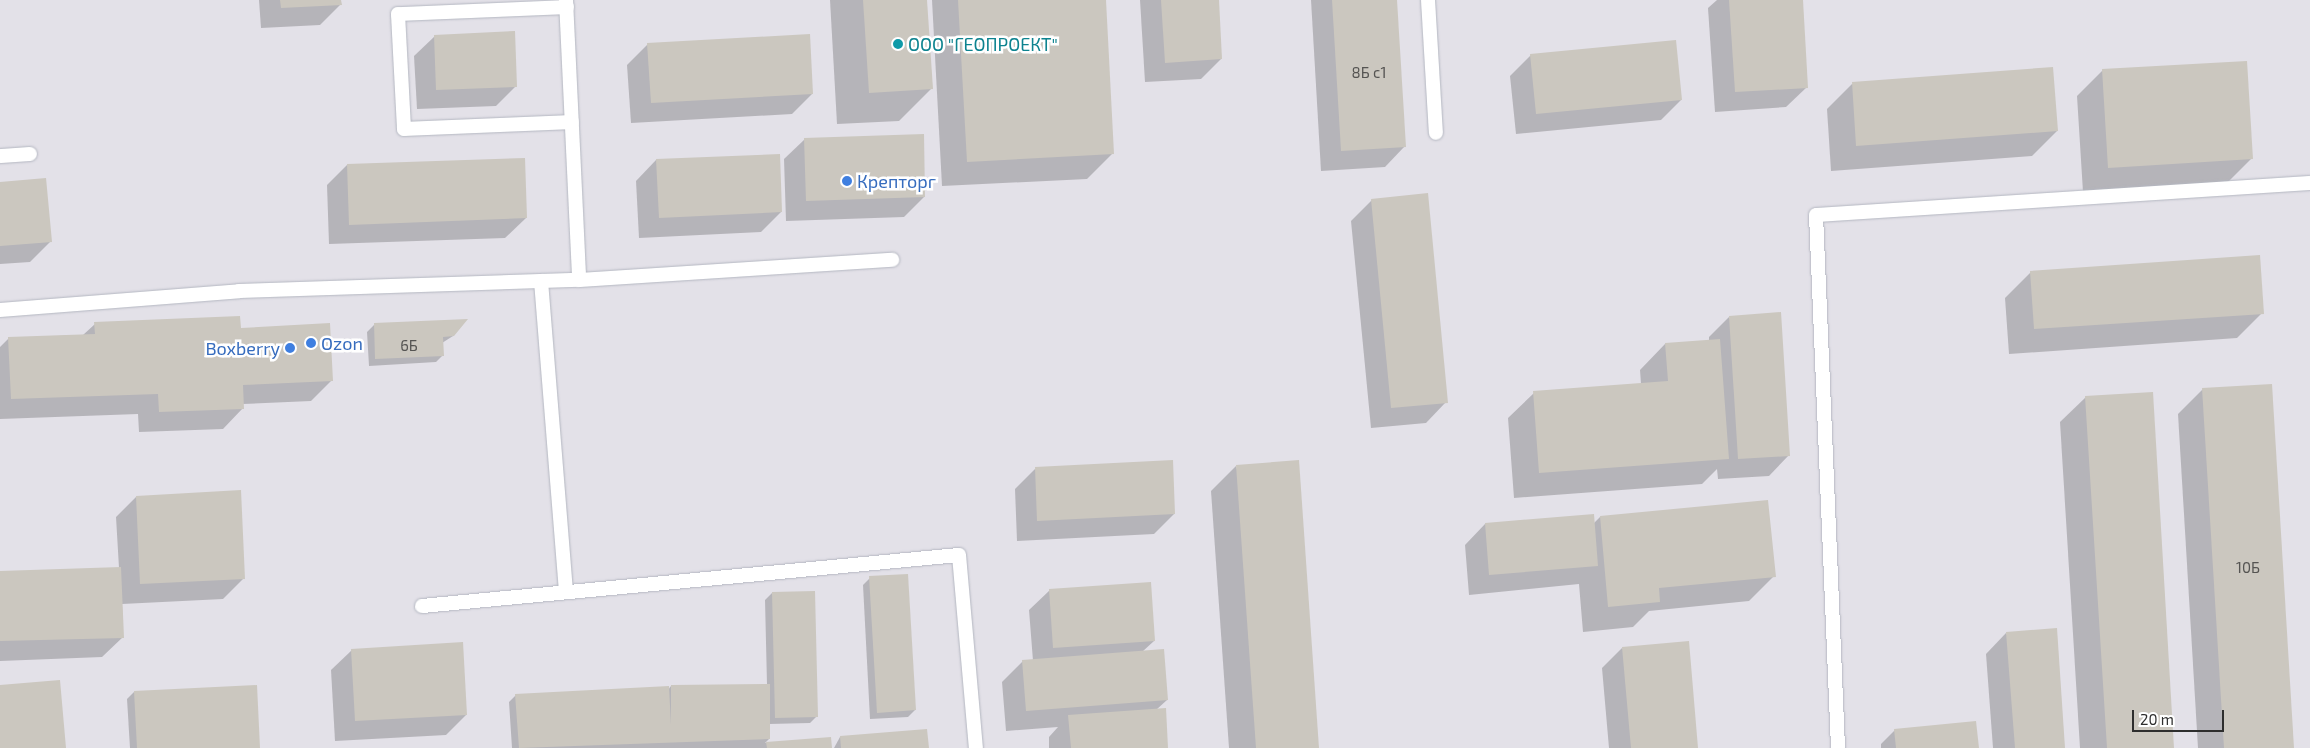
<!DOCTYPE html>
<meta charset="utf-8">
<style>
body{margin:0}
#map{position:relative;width:2310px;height:748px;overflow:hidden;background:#efe9e1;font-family:"Exo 2",sans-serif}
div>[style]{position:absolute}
.industrial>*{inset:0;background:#e3e1e8}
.shadow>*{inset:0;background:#0003}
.building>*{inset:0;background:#cbc7bf}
.roads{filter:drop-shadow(0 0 1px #b4b7c1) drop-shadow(0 0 1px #b4b7c1)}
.lane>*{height:14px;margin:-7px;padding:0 7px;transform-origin:7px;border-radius:7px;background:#fff}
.dots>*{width:14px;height:14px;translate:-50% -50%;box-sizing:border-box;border:2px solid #fff;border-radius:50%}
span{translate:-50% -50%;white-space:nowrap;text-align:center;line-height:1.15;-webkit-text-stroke:5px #fff;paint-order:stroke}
.number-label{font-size:15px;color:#555452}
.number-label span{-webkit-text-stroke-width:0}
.culture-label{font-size:18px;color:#0d838f}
.left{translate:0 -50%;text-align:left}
.shop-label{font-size:18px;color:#366cbe}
.right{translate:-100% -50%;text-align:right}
.scale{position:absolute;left:2132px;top:710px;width:92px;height:22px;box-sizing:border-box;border:2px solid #2e2e2e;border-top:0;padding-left:6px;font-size:15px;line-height:18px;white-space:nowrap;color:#2e2e2e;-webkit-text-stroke:4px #fff;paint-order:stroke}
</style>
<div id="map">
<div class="industrial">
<i style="clip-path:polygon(0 0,2310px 0,2310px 748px,0 748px)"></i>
</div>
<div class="shadow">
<i style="clip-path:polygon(259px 0,340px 0,340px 5px,320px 25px,261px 28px)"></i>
<i style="clip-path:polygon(830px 0,926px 0,932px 88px,899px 121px,837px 124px)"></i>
<i style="clip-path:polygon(932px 0,1104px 0,1113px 153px,1087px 179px,942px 186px)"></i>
<i style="clip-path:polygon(1140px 0,1218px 0,1221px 59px,1201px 79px,1145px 82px)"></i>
<i style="clip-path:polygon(1311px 0,1396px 0,1405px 146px,1385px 167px,1321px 171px)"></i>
<i style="clip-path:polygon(1717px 0,1801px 0,1807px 87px,1786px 107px,1715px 112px,1708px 8px)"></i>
<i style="clip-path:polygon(435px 36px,516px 86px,496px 106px,417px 109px,414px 56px)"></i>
<i style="clip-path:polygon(648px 44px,812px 94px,792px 114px,631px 123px,627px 65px)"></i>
<i style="clip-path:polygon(1531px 55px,1681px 100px,1661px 120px,1516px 134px,1510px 76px)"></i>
<i style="clip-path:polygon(2103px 70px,2252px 158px,2226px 184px,2083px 192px,2077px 96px)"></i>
<i style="clip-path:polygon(1852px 84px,2057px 131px,2032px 156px,1831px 171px,1827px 109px)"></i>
<i style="clip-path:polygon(805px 139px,924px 197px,904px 217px,786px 221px,784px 159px)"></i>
<i style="clip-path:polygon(779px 155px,781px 212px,761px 232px,639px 238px,636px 181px,656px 160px)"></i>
<i style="clip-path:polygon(347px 165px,526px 218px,505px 238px,329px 244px,327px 185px)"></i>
<i style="clip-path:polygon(0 183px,51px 241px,30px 262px,0 264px)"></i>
<i style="clip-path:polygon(1372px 200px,1446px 402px,1426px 423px,1371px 428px,1351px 221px)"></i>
<i style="clip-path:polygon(2031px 272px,2262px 313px,2237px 338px,2009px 354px,2005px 298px)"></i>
<i style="clip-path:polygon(1729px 317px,1789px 455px,1769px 476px,1718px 479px,1717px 469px,1702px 484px,1514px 498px,1508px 418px,1534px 393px,1641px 384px,1640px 370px,1665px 344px,1709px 341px,1709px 337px)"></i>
<i style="clip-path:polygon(95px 324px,332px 380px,311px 401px,243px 404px,243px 408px,223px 429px,139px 432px,138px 414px,0 419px,0 347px,9px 338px,83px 335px)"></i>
<i style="clip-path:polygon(374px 325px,453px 336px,442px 343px,443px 355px,436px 362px,369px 366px,367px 332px)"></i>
<i style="clip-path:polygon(2203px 389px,2293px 748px,2198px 748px,2178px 414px)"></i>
<i style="clip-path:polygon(2086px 397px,2173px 748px,2080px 748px,2060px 422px)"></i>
<i style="clip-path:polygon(1236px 466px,1317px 748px,1229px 748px,1211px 491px)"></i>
<i style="clip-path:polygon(1035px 469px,1174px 514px,1154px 534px,1017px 541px,1015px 489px)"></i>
<i style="clip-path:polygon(136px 497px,243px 579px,223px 599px,122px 604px,123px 637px,102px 657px,0 661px,0 572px,119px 568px,116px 517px)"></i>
<i style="clip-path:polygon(1600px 517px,1774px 576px,1749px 601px,1649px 611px,1633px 627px,1583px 632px,1579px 584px,1469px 595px,1465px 545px,1485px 524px,1593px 524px)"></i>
<i style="clip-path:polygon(870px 578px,915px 710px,908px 717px,870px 719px,863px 585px)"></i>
<i style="clip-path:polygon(1050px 590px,1154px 641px,1142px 652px,1167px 700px,1156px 710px,1167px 748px,1049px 748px,1049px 737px,1058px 727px,1006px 731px,1002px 682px,1023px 661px,1033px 661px,1029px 610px)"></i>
<i style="clip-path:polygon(772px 593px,817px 716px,810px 723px,769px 724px,769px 739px,765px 743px,830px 738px,831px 748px,512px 748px,509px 702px,516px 695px,668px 690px,671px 686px,767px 685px,765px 600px)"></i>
<i style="clip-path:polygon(2006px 633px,2064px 748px,1993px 748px,1986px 654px)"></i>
<i style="clip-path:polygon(1622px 648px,1697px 748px,1609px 748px,1602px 668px)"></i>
<i style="clip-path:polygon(352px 650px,466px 715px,446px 735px,335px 741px,331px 670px)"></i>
<i style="clip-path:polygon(134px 692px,259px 748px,130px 748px,127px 699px)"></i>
<i style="clip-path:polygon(1895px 730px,1978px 748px,1881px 748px,1881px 744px)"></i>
<i style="clip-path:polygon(840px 737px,928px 748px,834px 748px)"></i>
</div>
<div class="building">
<i style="clip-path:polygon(280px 0,341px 0,342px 5px,281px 8px)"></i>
<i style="clip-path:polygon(863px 0,927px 0,933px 89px,869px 93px)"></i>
<i style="clip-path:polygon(958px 0,1106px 0,1114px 154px,967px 162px)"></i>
<i style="clip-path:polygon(1161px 0,1219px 0,1222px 59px,1165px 63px)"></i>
<i style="clip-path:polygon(1332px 0,1397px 0,1406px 147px,1341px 151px)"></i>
<i style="clip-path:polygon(1729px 0,1803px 0,1808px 88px,1735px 92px)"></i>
<i style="clip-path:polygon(515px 31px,517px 87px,436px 90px,434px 35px)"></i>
<i style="clip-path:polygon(810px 34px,813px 94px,651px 103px,647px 43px)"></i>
<i style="clip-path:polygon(1676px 40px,1682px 100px,1536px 114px,1530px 54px)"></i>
<i style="clip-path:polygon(2247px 61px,2253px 159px,2108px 168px,2102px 69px)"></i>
<i style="clip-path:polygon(2053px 67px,2058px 131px,1856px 146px,1852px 82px)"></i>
<i style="clip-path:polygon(924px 134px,925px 197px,806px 201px,804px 138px)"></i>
<i style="clip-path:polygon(780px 154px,782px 212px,659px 218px,656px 159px)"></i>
<i style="clip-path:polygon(525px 158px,527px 218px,349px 225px,347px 164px)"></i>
<i style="clip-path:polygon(46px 178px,52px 242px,0 246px,0 182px)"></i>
<i style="clip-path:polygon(1428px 193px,1448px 403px,1391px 408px,1371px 199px)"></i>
<i style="clip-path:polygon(2260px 255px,2264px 314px,2034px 329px,2030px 271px)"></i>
<i style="clip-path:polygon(1781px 312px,1790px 456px,1738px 459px,1729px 316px)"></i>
<i style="clip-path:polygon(240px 316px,241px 328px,330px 323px,333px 381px,243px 385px,244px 409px,159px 412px,158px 394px,11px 399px,8px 337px,95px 334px,94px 322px)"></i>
<i style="clip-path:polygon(468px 319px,454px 336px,443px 337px,444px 356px,375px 359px,374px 323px)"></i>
<i style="clip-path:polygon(1720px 339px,1729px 459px,1539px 473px,1533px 391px,1668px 381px,1665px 343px)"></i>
<i style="clip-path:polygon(2272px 384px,2294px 748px,2224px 748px,2202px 388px)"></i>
<i style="clip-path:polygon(2153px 392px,2174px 748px,2107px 748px,2085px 396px)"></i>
<i style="clip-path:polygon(1173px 460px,1175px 514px,1037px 521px,1035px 467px)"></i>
<i style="clip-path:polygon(1299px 460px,1319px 748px,1256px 748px,1236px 465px)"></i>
<i style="clip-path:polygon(241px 490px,245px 579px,140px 584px,136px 496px)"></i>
<i style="clip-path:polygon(1768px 500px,1776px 577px,1659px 588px,1660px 602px,1608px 607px,1600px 516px)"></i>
<i style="clip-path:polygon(1594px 514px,1598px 566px,1489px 575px,1485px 523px)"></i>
<i style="clip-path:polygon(121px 567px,124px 638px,0 641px,0 571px)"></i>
<i style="clip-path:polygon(908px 574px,916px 710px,877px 713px,869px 576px)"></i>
<i style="clip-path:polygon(1151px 582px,1155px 641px,1053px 648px,1049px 589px)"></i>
<i style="clip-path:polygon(815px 591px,818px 717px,775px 718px,772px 592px)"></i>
<i style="clip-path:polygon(2057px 628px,2065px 748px,2015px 748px,2006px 632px)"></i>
<i style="clip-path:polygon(1689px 641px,1698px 748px,1631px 748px,1622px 647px)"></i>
<i style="clip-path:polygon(463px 642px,467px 715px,355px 721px,351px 649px)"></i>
<i style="clip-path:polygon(1164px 649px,1168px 700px,1026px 711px,1022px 660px)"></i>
<i style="clip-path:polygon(60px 680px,66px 748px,0 748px,0 685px)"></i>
<i style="clip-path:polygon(770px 684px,770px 739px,519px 748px,515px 694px,669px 686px,671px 725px,671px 685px)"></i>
<i style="clip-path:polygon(257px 685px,260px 748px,137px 748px,134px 691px)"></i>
<i style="clip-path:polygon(1166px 708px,1168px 748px,1071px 748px,1068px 715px)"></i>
<i style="clip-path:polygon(1976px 721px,1979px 748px,1896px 748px,1894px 729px)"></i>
<i style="clip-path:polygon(927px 729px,929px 748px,841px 748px,840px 736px)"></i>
<i style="clip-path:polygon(831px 737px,832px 748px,767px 748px,766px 742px)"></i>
</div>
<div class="roads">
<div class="lane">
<i style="left:566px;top:0;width:280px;rotate:87.3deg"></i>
<i style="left:1428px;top:0;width:133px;rotate:86.6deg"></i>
<i style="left:567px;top:7px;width:169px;rotate:177.6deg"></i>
<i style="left:398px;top:14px;width:115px;rotate:87deg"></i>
<i style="left:404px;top:129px;width:168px;rotate:-2.4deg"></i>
<i style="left:0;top:156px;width:30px;rotate:-4deg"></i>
<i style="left:541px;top:281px;width:311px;rotate:85.4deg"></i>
<i style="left:0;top:310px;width:240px;rotate:-4.5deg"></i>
<i style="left:239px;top:291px;width:340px;rotate:-1.9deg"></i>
<i style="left:579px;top:280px;width:314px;rotate:-3.7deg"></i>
<i style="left:422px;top:606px;width:539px;rotate:-5.43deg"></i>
<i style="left:959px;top:555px;width:194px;rotate:85deg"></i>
<i style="left:1838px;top:748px;width:533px;rotate:-92.36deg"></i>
<i style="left:1816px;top:215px;width:495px;rotate:-3.7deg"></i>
</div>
</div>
<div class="dots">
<i style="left:898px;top:44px;background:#0f9aa8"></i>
<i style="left:847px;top:181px;background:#3f7fe0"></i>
<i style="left:311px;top:343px;background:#3f7fe0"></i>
<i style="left:290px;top:348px;background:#3f7fe0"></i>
</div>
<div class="number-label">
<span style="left:1369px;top:73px">8Б с1</span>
<span style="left:409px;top:346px">6Б</span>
<span style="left:2248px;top:568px">10Б</span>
</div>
<div class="culture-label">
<span class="left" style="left:908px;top:44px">ООО "ГЕОПРОЕКТ"</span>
</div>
<div class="shop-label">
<span class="left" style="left:857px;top:181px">Крепторг</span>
<span class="left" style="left:321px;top:343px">Ozon</span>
<span class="right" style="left:280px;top:348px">Boxberry</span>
</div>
<div class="scale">20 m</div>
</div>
